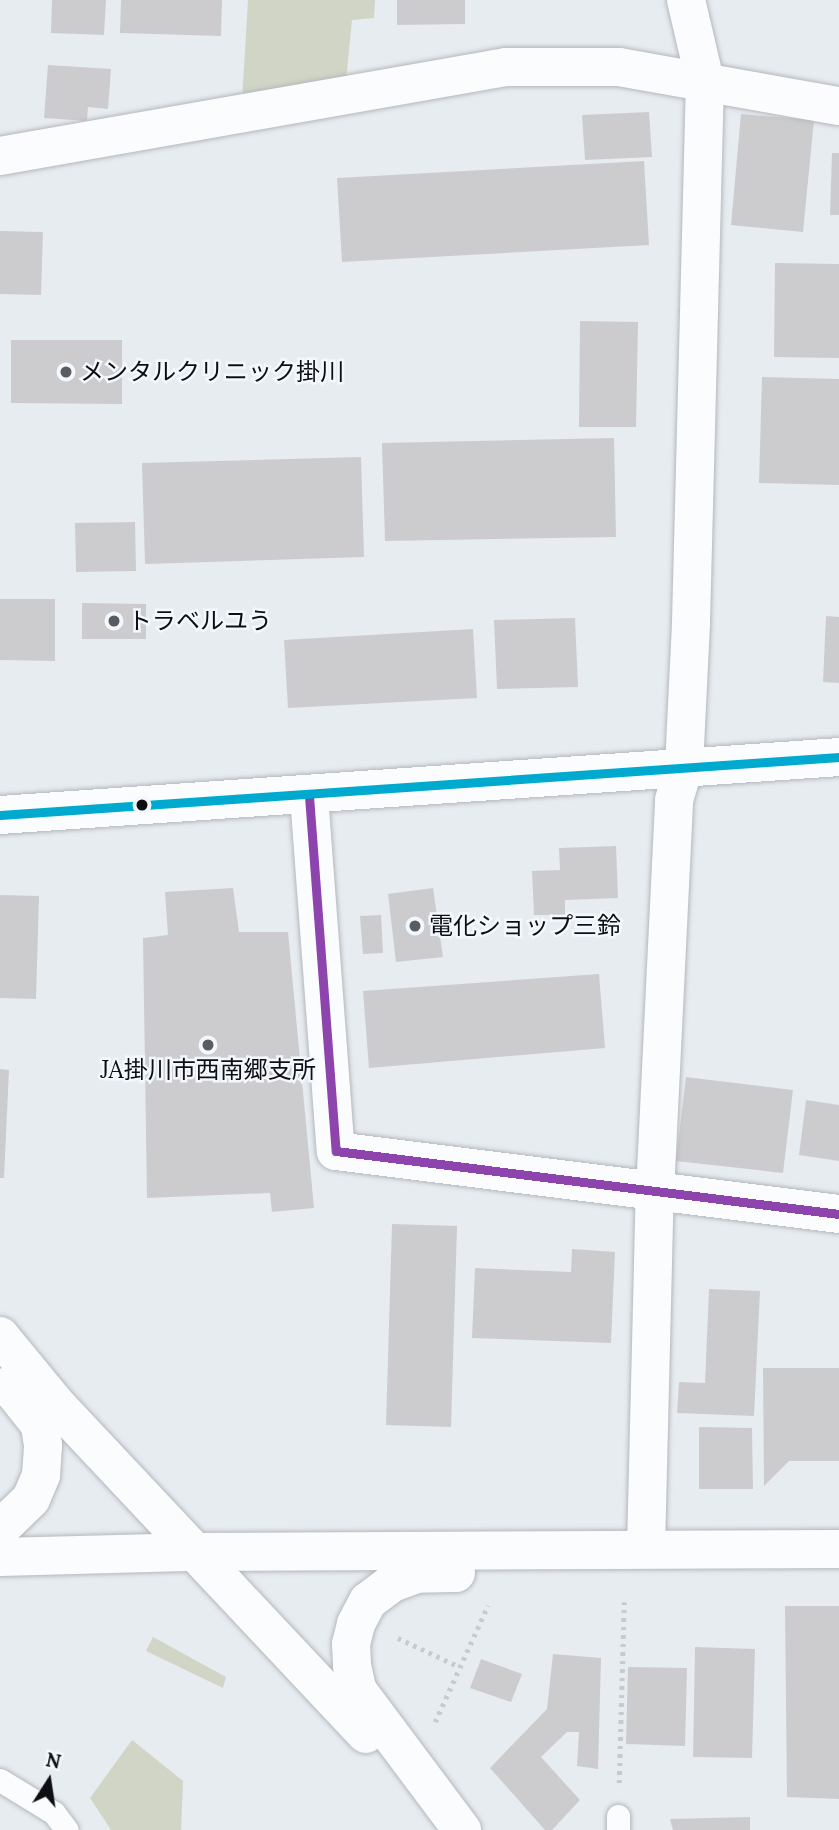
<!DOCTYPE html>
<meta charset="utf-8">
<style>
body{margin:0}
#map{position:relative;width:839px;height:1830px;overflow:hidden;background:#e7ecf1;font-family:Lora,"Noto Sans JP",serif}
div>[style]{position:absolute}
.green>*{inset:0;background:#d1d5c5}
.building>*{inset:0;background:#ccccce}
.path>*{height:4.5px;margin-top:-2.25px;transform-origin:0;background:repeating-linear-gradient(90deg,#c9cacc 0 3.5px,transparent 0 8.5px)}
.roads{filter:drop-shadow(0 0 2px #b4b8bc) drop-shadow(0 0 2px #b4b8bc)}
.lane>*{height:23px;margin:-11.5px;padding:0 11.5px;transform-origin:11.5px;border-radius:11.5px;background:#fbfcfd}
.street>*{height:38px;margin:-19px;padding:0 19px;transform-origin:19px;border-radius:19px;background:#fbfcfd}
.secondary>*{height:38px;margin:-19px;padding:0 19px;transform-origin:19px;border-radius:19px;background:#fbfcfd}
.bus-1>*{height:9px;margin:-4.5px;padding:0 4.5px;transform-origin:4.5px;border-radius:4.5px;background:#8e44ad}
.bus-2>*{height:9px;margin:-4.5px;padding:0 4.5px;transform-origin:4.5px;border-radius:4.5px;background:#00a9ce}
.dots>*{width:19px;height:19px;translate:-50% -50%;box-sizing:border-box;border:4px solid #f3f8fe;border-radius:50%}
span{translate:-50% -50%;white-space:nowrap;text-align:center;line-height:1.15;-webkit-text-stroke:5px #f3f8fe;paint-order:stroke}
.poi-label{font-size:24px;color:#0d0f13}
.left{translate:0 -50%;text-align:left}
.north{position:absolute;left:14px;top:1746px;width:70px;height:70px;-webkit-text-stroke:5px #f3f8fe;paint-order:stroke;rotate:12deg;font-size:19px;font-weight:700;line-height:28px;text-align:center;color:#0d0f13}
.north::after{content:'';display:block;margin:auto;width:24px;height:32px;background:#0d0f13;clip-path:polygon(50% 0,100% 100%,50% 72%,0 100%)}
</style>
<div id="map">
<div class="green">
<i style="clip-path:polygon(248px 0,375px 0,374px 18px,352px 20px,346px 81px,242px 100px)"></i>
<i style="clip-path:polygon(153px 1637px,226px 1677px,223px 1688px,146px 1651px)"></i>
<i style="clip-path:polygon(132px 1740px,183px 1781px,181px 1830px,111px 1830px,90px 1798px)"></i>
</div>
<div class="building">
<i style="clip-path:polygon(52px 0,106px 0,104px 35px,51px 33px)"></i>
<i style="clip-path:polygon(121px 0,222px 0,221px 36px,120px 33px)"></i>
<i style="clip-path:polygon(397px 0,465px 0,465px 24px,397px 25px)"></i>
<i style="clip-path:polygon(48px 65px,111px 69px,108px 109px,88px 107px,87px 121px,44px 118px)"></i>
<i style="clip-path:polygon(649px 112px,652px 157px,585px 160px,582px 115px)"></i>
<i style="clip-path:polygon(741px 114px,814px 120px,803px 232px,731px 225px)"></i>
<i style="clip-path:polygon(832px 153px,839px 153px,839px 215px,830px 215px)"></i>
<i style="clip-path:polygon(644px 161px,649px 245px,342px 262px,337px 178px)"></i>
<i style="clip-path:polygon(0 231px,43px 232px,41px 295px,0 294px)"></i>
<i style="clip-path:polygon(775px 263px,839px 264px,839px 358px,774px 357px)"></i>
<i style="clip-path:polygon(580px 321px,638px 322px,636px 427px,579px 427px)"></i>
<i style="clip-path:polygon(11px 340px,122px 340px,122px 404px,11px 403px)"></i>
<i style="clip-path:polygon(762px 377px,839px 379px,839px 485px,759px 483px)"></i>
<i style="clip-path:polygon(614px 438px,616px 537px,385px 541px,382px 443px)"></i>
<i style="clip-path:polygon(361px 457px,364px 557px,145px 564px,142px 463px)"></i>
<i style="clip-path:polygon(135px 522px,136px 571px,76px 572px,75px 523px)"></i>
<i style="clip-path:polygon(0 599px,55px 599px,55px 661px,0 660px)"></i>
<i style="clip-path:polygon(82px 603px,146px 604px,146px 639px,82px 639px)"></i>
<i style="clip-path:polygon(826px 616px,839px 617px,839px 683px,823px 682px)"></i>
<i style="clip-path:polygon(575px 618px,578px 687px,497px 689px,494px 620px)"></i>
<i style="clip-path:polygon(473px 629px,477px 698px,288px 708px,284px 640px)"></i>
<i style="clip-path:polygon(616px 846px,618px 898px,565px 900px,565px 915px,534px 915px,532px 871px,560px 870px,559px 848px)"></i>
<i style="clip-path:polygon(233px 888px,239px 932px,288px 932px,314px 1208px,272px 1212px,270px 1193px,147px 1198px,143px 938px,168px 935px,165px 892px)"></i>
<i style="clip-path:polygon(433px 888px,443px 957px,396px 962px,388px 894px)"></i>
<i style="clip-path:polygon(0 895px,39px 896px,36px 999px,0 998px)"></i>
<i style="clip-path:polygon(381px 915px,383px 953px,363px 954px,360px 916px)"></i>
<i style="clip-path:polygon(599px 974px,605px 1048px,369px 1068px,363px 991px)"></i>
<i style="clip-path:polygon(0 1069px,9px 1070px,4px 1178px,0 1178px)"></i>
<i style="clip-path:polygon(686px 1077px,793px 1090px,783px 1173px,676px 1161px)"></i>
<i style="clip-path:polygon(806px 1100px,839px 1105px,839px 1161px,799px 1155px)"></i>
<i style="clip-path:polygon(392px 1224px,457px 1226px,451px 1427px,386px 1425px)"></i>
<i style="clip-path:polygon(572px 1249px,615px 1252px,611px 1343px,472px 1338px,475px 1268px,571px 1272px)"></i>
<i style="clip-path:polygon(709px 1289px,760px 1291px,754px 1416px,677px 1413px,679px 1382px,705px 1383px)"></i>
<i style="clip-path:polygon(763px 1368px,839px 1368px,839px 1461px,789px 1461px,764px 1486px)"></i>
<i style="clip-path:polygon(699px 1427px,752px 1428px,753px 1489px,699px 1489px)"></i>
<i style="clip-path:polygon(785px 1606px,839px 1606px,839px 1799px,787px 1797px)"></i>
<i style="clip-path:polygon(695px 1647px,755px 1649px,752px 1758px,693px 1757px)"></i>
<i style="clip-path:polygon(553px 1654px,601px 1658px,598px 1769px,577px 1766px,579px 1732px,567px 1732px,541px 1757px,580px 1800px,552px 1830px,545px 1830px,490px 1768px,547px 1709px)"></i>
<i style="clip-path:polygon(481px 1659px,522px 1674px,511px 1702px,470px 1688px)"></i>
<i style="clip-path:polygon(628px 1667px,687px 1668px,685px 1746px,626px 1744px)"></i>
<i style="clip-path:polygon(750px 1817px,750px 1830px,673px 1830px,670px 1819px)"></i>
</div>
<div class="path">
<i style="left:398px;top:1638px;width:68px;rotate:25.1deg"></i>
<i style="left:435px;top:1722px;width:128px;rotate:-65.6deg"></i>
<i style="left:619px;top:1783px;width:181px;rotate:-88.4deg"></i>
</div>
<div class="roads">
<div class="lane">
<i style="left:0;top:1780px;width:63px;rotate:31.4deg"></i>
<i style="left:54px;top:1813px;width:21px;rotate:53deg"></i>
<i style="left:618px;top:1830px;width:14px;rotate:-90deg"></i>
</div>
<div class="street">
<i style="left:0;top:156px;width:514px;rotate:-9.98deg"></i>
<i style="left:506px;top:67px;width:113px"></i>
<i style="left:619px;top:67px;width:223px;rotate:10.1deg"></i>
<i style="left:309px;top:796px;width:356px;rotate:85.7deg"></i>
<i style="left:336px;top:1151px;width:507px;rotate:7.14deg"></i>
<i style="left:646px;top:1549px;width:357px;rotate:-88.6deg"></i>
<i style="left:655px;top:1192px;width:392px;rotate:-87.2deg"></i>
<i style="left:674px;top:800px;width:34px;rotate:-73deg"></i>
<i style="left:684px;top:767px;width:145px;rotate:-87.2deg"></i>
<i style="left:691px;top:622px;width:541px;rotate:-88.52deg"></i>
<i style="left:705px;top:81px;width:83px;rotate:-103.2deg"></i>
</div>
<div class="secondary">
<i style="left:0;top:815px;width:841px;rotate:-3.95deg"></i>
<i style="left:0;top:1336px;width:87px;rotate:50.6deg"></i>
<i style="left:55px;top:1403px;width:454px;rotate:46.8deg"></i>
<i style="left:0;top:1529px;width:43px;rotate:-44.1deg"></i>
<i style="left:31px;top:1499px;width:26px;rotate:-67deg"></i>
<i style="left:41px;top:1475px;width:30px;rotate:-86deg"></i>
<i style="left:43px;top:1445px;width:20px;rotate:-99deg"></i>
<i style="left:40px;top:1425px;width:50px;rotate:-128.5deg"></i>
<i style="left:0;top:1557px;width:196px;rotate:-1.5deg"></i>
<i style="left:196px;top:1552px;width:643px;rotate:-0.27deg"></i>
<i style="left:456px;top:1573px;width:39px;rotate:179deg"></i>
<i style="left:417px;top:1574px;width:27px;rotate:160deg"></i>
<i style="left:392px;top:1583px;width:30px;rotate:143deg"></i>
<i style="left:368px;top:1601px;width:26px;rotate:118deg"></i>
<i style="left:356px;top:1624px;width:21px;rotate:104deg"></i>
<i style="left:351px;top:1644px;width:22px;rotate:87deg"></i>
<i style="left:352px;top:1666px;width:26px;rotate:77deg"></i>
<i style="left:358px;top:1691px;width:174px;rotate:53.2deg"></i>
</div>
</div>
<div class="bus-1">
<i style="left:309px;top:796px;width:356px;rotate:85.7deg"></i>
<i style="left:336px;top:1151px;width:507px;rotate:7.14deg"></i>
</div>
<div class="bus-2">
<i style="left:0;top:815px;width:841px;rotate:-3.95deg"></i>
</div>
<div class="dots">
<i style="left:66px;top:372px;background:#595c61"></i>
<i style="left:114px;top:621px;background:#595c61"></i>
<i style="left:142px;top:805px;background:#0d0f13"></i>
<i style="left:415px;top:926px;background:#595c61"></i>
<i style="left:208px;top:1045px;background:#595c61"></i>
</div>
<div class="poi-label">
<span class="left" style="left:80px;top:372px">メンタルクリニック掛川</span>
<span class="left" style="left:128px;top:621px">トラベルユう</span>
<span class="left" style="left:429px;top:926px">電化ショップ三鈴</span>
<span style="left:208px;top:1070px">JA掛川市西南郷支所</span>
</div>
<div class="north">N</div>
</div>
